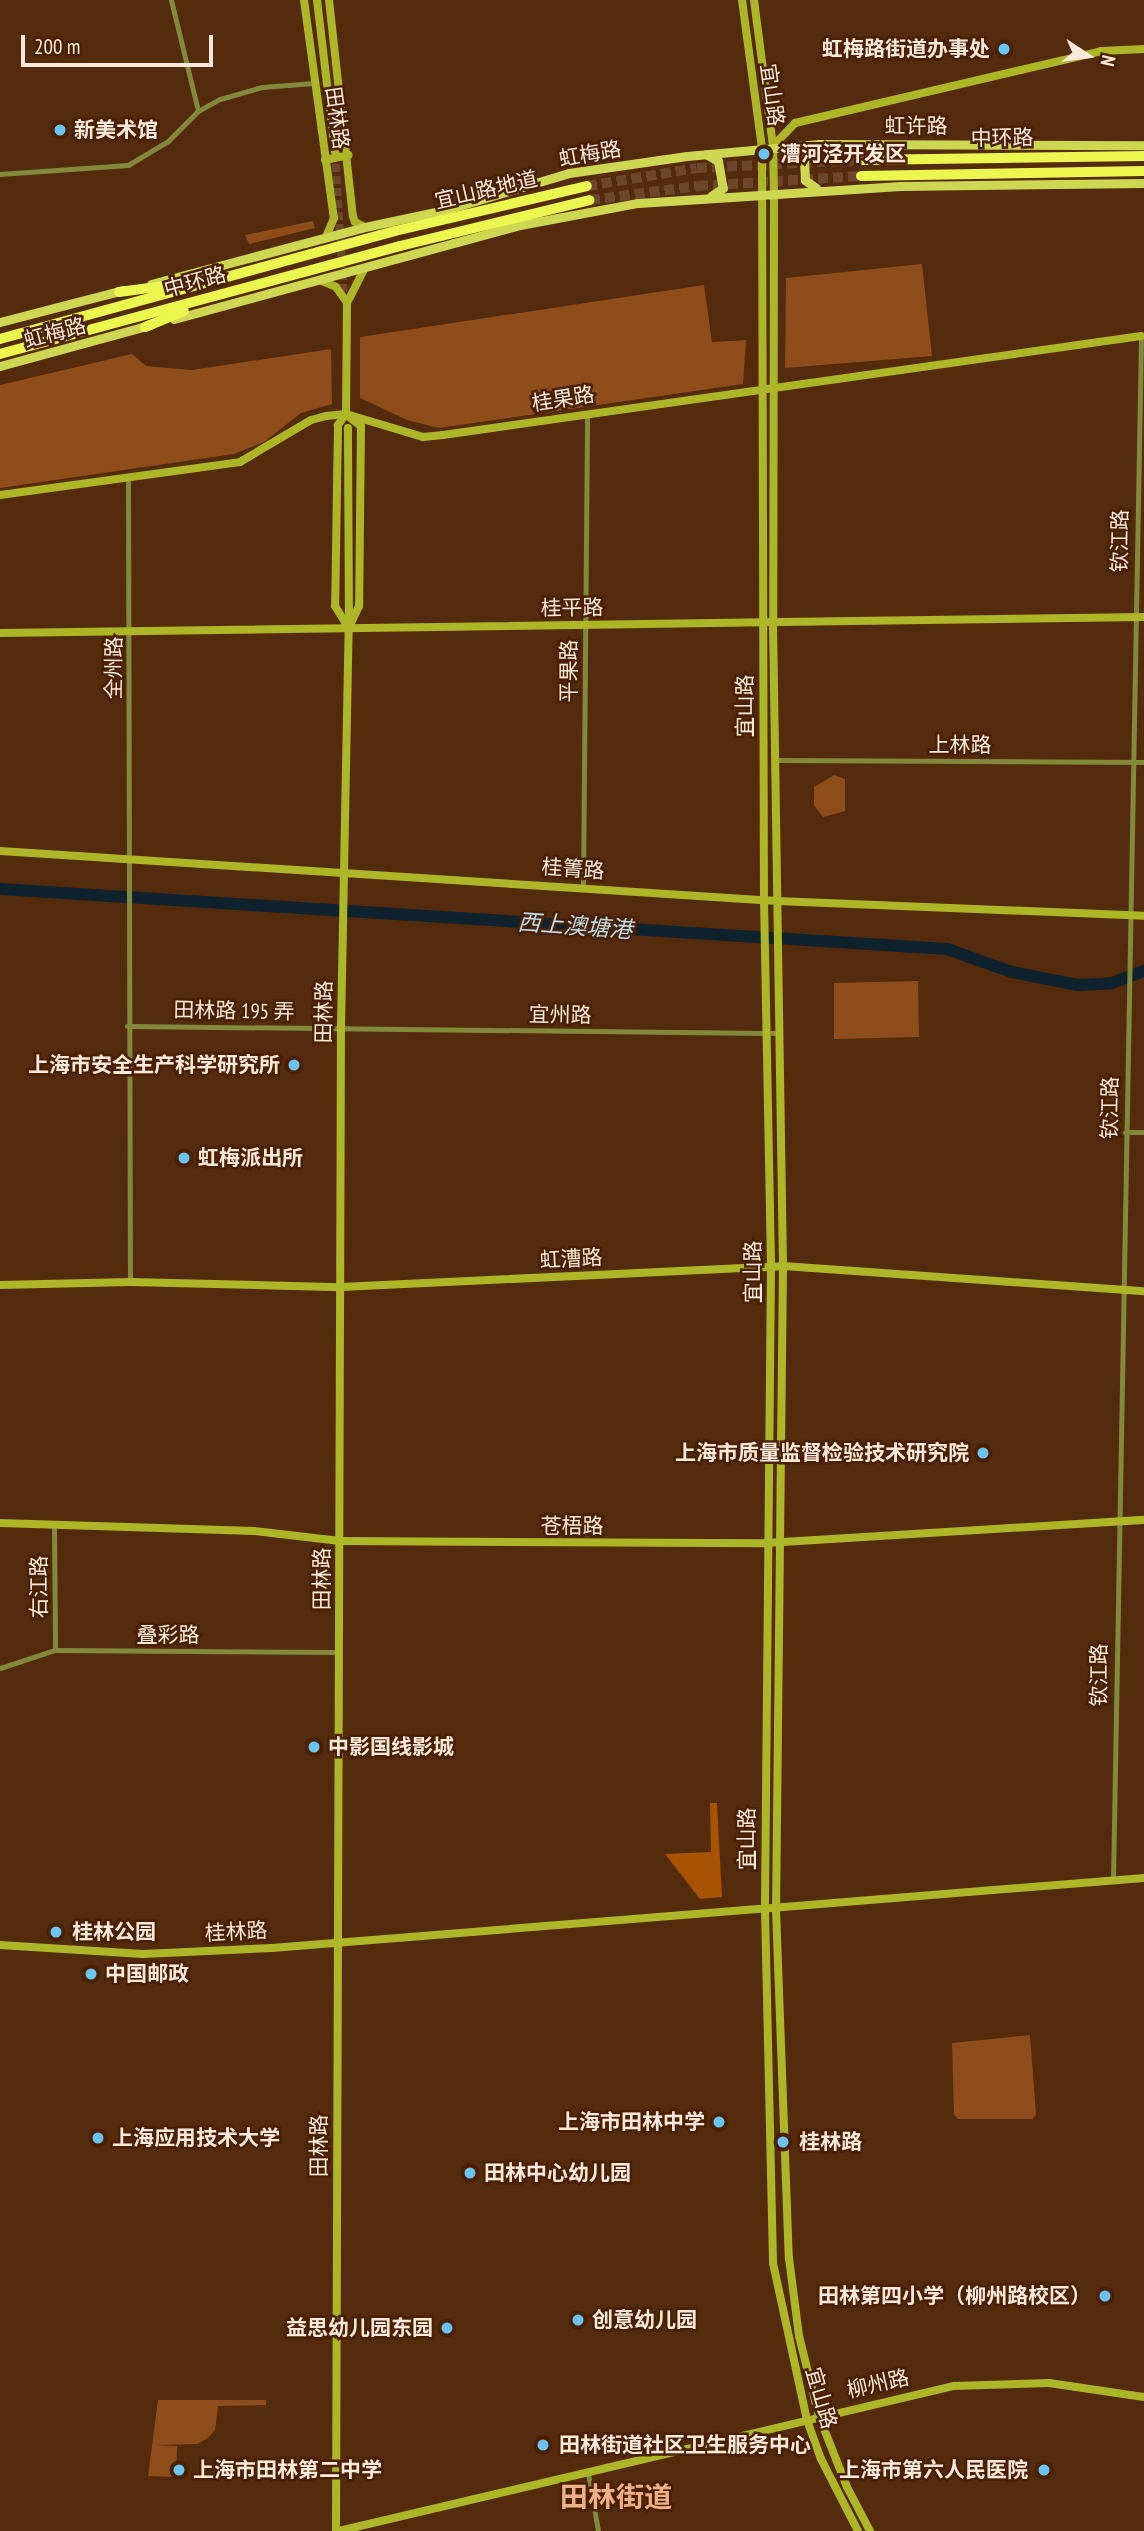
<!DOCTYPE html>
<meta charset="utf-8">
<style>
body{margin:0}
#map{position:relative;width:1144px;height:2531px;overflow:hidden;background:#542b0c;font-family:"PT Sans Narrow","Noto Sans SC",sans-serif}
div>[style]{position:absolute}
.green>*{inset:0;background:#8f4d1c}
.forest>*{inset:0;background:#a85301}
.river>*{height:12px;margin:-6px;padding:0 6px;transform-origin:6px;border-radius:6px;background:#0f232e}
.secondary-tunnel>*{height:8px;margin-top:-4px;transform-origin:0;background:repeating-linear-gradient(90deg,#6d472b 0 8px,transparent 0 12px)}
.highway-tunnel>*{height:10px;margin-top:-5px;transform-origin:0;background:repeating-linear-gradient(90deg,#6d472b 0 10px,transparent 0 15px)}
.street>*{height:5px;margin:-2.5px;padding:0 2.5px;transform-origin:2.5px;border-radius:2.5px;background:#82893a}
.secondary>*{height:8px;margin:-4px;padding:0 4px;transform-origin:4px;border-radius:4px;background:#adb626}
.primary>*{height:9px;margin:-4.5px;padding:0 4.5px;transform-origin:4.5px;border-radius:4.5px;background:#cdd751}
.highway>*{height:10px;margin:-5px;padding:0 5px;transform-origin:5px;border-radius:5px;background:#ebf64e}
.dots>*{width:19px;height:19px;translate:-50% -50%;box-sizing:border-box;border:4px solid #492001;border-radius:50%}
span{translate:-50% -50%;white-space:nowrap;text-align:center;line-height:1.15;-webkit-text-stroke:5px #492001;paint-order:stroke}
.poi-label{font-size:21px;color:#fce8dc;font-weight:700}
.right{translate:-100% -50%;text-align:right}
.left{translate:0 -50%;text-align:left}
.street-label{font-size:21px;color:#fce8dc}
.water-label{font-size:23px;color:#bddbec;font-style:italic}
.district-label{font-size:28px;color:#f0b087;font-weight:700}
.north{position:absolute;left:1053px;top:21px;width:70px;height:70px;-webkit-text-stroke:5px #492001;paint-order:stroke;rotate:103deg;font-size:19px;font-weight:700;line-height:28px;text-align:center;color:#fce8dc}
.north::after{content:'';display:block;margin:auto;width:24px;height:32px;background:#fce8dc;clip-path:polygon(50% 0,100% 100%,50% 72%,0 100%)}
.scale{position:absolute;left:21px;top:35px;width:192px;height:32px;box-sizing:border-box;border:4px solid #fce8dc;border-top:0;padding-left:9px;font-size:21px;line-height:24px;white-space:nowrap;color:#fce8dc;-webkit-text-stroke:5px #492001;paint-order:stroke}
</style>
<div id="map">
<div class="green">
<i style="clip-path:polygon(313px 221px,315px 228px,249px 244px,245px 235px)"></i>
<i style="clip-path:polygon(922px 264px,932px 356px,785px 368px,786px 278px)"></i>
<i style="clip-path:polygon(704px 285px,712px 342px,746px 340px,743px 384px,439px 428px,407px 420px,360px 398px,360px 337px)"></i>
<i style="clip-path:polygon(331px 349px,332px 404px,301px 413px,264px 442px,234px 454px,0 488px,0 385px,132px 354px,146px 366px,192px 370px)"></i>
<i style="clip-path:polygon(834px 775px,845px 779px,845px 811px,823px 817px,814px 805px,814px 787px)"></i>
<i style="clip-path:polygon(918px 981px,919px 1037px,834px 1039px,834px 983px)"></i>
<i style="clip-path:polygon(1030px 2035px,1036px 2115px,1032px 2119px,958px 2119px,954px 2115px,952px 2043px)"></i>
<i style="clip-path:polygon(158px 2400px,266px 2400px,266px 2405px,218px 2406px,215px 2430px,209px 2437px,198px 2444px,154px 2445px,177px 2446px,176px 2477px,148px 2476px)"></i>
</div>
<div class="forest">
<i style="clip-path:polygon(710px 1803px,717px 1803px,722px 1897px,700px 1899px,665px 1854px,711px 1852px)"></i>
</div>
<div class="river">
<i style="left:0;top:889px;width:949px;rotate:3.63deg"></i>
<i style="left:947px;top:949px;width:69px;rotate:19.5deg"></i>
<i style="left:1012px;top:972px;width:66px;rotate:11.3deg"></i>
<i style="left:1077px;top:985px;width:35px;rotate:-3deg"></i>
<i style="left:1112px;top:983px;width:34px;rotate:-21deg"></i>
</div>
<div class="secondary-tunnel">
<i style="left:335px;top:152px;width:147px;rotate:86.5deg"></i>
</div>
<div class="highway-tunnel">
<i style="left:587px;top:186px;width:111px;rotate:-9.3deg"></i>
<i style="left:697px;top:168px;width:164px;rotate:-2.8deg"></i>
<i style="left:590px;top:200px;width:109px;rotate:-7.4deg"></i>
<i style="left:698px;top:186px;width:163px;rotate:-3.5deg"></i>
</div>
<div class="street">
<i style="left:171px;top:0;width:114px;rotate:76.3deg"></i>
<i style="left:0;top:174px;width:128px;rotate:-4deg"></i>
<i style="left:128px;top:165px;width:47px;rotate:-31deg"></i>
<i style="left:168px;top:141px;width:42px;rotate:-45deg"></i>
<i style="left:198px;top:111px;width:25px;rotate:-29deg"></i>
<i style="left:220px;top:99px;width:44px;rotate:-15.9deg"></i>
<i style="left:262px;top:87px;width:52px;rotate:-4.4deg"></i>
<i style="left:128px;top:477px;width:805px;rotate:89.86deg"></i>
<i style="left:776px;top:760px;width:368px;rotate:0.3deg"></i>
<i style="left:583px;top:887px;width:473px;rotate:-89.5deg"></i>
<i style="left:127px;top:1026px;width:651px;rotate:0.62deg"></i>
<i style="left:1125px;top:1132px;width:19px"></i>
<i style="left:54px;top:1524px;width:126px;rotate:89.5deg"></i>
<i style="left:0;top:1668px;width:58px;rotate:-18.1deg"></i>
<i style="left:55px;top:1650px;width:284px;rotate:0.4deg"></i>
<i style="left:1113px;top:1880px;width:1544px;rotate:-88.96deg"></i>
<i style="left:588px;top:2473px;width:59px;rotate:80.2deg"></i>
</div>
<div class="secondary">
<i style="left:304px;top:0;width:220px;rotate:82.2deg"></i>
<i style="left:334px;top:218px;width:21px;rotate:113deg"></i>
<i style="left:317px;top:0;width:153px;rotate:83.2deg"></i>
<i style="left:329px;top:0;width:217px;rotate:83.7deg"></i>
<i style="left:353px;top:216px;width:6px;rotate:72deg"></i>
<i style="left:355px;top:222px;width:11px;rotate:27deg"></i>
<i style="left:742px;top:0;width:149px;rotate:82.3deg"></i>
<i style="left:762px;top:148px;width:751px;rotate:89.85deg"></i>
<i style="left:764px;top:899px;width:368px;rotate:88.9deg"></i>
<i style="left:771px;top:1267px;width:642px;rotate:90.54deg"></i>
<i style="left:765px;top:1909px;width:354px;rotate:88.7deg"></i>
<i style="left:773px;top:2263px;width:161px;rotate:77.8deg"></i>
<i style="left:807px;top:2420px;width:41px;rotate:70.3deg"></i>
<i style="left:821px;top:2459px;width:81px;rotate:62.8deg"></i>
<i style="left:754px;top:0;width:147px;rotate:82.6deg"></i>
<i style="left:773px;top:146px;width:47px;rotate:88.8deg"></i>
<i style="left:774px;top:193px;width:430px;rotate:90.1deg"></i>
<i style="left:773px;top:623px;width:643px;rotate:89.11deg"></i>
<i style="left:783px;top:1266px;width:643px;rotate:90.62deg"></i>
<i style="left:776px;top:1909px;width:349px;rotate:87.9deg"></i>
<i style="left:789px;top:2258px;width:79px;rotate:82.7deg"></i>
<i style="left:799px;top:2336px;width:82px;rotate:76deg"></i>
<i style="left:819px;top:2416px;width:76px;rotate:68.5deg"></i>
<i style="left:847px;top:2487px;width:50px;rotate:62.4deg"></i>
<i style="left:773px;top:146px;width:32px;rotate:-46deg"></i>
<i style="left:795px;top:123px;width:314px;rotate:-13.2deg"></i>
<i style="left:1101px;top:51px;width:43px;rotate:-2.7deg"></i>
<i style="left:325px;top:160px;width:24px;rotate:-12deg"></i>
<i style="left:322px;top:281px;width:15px;rotate:23deg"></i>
<i style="left:336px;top:287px;width:19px;rotate:55deg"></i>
<i style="left:347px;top:303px;width:38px;rotate:-63deg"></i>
<i style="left:347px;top:303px;width:111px;rotate:90.5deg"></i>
<i style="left:346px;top:414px;width:14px;rotate:126deg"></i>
<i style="left:338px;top:425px;width:181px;rotate:90.9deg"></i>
<i style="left:335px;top:606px;width:26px;rotate:58deg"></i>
<i style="left:348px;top:416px;width:16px;rotate:38deg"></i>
<i style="left:361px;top:426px;width:180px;rotate:90.6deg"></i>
<i style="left:359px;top:606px;width:21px;rotate:115deg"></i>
<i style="left:0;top:495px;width:242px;rotate:-7.8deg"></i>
<i style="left:240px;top:462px;width:82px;rotate:-30.6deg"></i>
<i style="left:311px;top:420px;width:16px;rotate:-15deg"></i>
<i style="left:326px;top:416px;width:20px;rotate:-6deg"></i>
<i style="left:346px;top:414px;width:80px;rotate:16.6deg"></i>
<i style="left:423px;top:437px;width:20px;rotate:-6deg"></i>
<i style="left:443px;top:435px;width:705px;rotate:-8.07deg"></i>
<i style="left:0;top:633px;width:1144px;rotate:-0.8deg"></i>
<i style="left:0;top:851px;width:779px;rotate:3.68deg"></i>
<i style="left:777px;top:901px;width:367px;rotate:2.3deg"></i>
<i style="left:0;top:1285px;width:130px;rotate:-1.3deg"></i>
<i style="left:130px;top:1282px;width:211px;rotate:1.4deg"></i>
<i style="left:341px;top:1287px;width:442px;rotate:-2.7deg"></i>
<i style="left:783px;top:1266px;width:362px;rotate:4deg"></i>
<i style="left:0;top:1523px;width:254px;rotate:1.8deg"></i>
<i style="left:254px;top:1531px;width:87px;rotate:6.6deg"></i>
<i style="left:340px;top:1541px;width:426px;rotate:0.3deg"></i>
<i style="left:766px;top:1543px;width:379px;rotate:-3.5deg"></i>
<i style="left:0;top:1945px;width:143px;rotate:3.6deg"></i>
<i style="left:143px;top:1954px;width:129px;rotate:-2.7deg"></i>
<i style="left:272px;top:1948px;width:875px;rotate:-4.59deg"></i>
<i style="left:336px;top:2531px;width:1503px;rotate:-89.81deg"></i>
<i style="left:341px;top:1028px;width:400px;rotate:-88.9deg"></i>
<i style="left:349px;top:628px;width:200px;rotate:-90.3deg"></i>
<i style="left:339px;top:2531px;width:632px;rotate:-13.27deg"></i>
<i style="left:954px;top:2386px;width:95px;rotate:-1.8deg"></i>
<i style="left:1049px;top:2383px;width:96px;rotate:8.4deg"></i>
</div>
<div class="primary">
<i style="left:706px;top:154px;width:14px;rotate:30deg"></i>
<i style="left:718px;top:161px;width:27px;rotate:80deg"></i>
<i style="left:723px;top:188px;width:14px;rotate:146deg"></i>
<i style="left:816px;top:188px;width:14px;rotate:-144deg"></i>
<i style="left:805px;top:180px;width:21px;rotate:-93deg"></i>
<i style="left:804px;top:159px;width:20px;rotate:-45deg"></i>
<i style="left:151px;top:284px;width:221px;rotate:-14.9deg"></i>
<i style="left:365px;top:227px;width:82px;rotate:-12deg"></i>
<i style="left:445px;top:210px;width:129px;rotate:-16.6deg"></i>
<i style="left:569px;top:173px;width:119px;rotate:-8.2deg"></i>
<i style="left:687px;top:156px;width:133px;rotate:-5.2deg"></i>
<i style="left:819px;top:144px;width:325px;rotate:0.2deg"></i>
<i style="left:174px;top:319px;width:359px;rotate:-15.2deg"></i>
<i style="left:520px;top:225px;width:120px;rotate:-10.6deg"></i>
<i style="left:638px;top:203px;width:263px;rotate:-3.7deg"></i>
<i style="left:900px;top:186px;width:244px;rotate:-0.7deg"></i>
<i style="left:0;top:322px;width:128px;rotate:-14.5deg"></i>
<i style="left:0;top:366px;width:156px;rotate:-15.3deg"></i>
</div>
<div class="highway">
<i style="left:861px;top:160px;width:283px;rotate:-0.8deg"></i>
<i style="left:861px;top:176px;width:283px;rotate:-1deg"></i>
<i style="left:119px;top:292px;width:76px;rotate:-7.6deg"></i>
<i style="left:145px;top:327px;width:42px;rotate:-22.3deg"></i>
<i style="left:0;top:339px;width:409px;rotate:-15.3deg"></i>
<i style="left:395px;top:231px;width:197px;rotate:-13.2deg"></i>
<i style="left:0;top:354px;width:414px;rotate:-15.1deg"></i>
<i style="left:400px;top:246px;width:195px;rotate:-13.6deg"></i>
</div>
<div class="dots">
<i style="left:1004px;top:49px;background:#6ac3f1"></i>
<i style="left:60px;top:130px;background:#6ac3f1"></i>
<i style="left:764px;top:154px;background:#6ac3f1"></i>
<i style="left:294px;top:1065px;background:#6ac3f1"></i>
<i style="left:184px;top:1158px;background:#6ac3f1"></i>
<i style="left:983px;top:1453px;background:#6ac3f1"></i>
<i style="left:314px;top:1747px;background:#6ac3f1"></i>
<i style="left:56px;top:1932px;background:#6ac3f1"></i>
<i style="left:91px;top:1974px;background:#6ac3f1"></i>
<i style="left:719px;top:2122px;background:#6ac3f1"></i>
<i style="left:98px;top:2138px;background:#6ac3f1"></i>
<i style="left:783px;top:2142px;background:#6ac3f1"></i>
<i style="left:470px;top:2173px;background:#6ac3f1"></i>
<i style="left:1105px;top:2296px;background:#6ac3f1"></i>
<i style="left:578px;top:2320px;background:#6ac3f1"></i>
<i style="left:447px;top:2328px;background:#6ac3f1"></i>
<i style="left:543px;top:2445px;background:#6ac3f1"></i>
<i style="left:179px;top:2470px;background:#6ac3f1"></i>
<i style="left:1044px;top:2470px;background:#6ac3f1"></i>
</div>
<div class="poi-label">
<span class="right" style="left:990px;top:49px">虹梅路街道办事处</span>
<span class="left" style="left:74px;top:130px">新美术馆</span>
<span class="left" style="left:780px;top:154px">漕河泾开发区</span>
<span class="right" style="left:280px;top:1065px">上海市安全生产科学研究所</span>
<span class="left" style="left:198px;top:1158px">虹梅派出所</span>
<span class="right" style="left:969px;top:1453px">上海市质量监督检验技术研究院</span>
<span class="left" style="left:328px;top:1747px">中影国线影城</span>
<span class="left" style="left:72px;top:1932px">桂林公园</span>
<span class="left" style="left:105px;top:1974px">中国邮政</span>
<span class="right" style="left:705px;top:2122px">上海市田林中学</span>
<span class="left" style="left:112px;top:2138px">上海应用技术大学</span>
<span class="left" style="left:799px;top:2142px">桂林路</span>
<span class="left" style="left:484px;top:2173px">田林中心幼儿园</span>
<span class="right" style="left:1091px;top:2296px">田林第四小学（柳州路校区）</span>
<span class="left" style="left:592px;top:2320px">创意幼儿园</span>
<span class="right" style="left:433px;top:2328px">益思幼儿园东园</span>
<span class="left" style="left:559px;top:2445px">田林街道社区卫生服务中心</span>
<span class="left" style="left:193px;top:2470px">上海市田林第二中学</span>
<span class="right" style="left:1028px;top:2470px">上海市第六人民医院</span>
</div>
<div class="street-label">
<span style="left:772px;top:95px;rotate:82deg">宜山路</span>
<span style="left:337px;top:118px;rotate:82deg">田林路</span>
<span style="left:916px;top:126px">虹许路</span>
<span style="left:1002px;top:138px;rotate:-1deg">中环路</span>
<span style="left:590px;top:154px;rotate:-10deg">虹梅路</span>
<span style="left:486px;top:190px;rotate:-13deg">宜山路地道</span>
<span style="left:195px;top:282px;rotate:-15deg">中环路</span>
<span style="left:55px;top:333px;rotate:-15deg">虹梅路</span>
<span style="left:563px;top:399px;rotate:-9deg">桂果路</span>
<span style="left:1120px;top:541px;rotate:-89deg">钦江路</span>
<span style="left:572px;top:608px;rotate:-1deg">桂平路</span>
<span style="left:114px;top:668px;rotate:-89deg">全州路</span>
<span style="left:569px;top:671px;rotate:-90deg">平果路</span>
<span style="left:745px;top:706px;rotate:-90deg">宜山路</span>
<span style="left:960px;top:745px">上林路</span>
<span style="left:573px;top:869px;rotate:4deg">桂箐路</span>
<span style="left:234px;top:1011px;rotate:1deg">田林路 195 弄</span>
<span style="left:324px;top:1012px;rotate:-89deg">田林路</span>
<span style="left:560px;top:1015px;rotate:1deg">宜州路</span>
<span style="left:1110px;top:1108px;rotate:-89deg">钦江路</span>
<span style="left:571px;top:1259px;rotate:-3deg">虹漕路</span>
<span style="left:753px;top:1272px;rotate:-90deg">宜山路</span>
<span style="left:572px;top:1526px">苍梧路</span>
<span style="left:322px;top:1579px;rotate:-90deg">田林路</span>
<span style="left:39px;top:1587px;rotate:-90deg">右江路</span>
<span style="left:168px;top:1635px">叠彩路</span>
<span style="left:1099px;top:1675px;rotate:-90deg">钦江路</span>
<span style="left:747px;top:1839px;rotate:-90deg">宜山路</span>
<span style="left:236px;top:1932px;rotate:-3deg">桂林路</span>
<span style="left:319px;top:2146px;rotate:-90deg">田林路</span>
<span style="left:878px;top:2384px;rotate:-13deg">柳州路</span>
<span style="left:821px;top:2398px;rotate:74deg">宜山路</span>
</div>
<div class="water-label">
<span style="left:575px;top:926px;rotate:4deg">西上澳塘港</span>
</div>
<div class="district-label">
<span style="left:616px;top:2497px">田林街道</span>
</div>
<div class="north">N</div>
<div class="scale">200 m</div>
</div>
